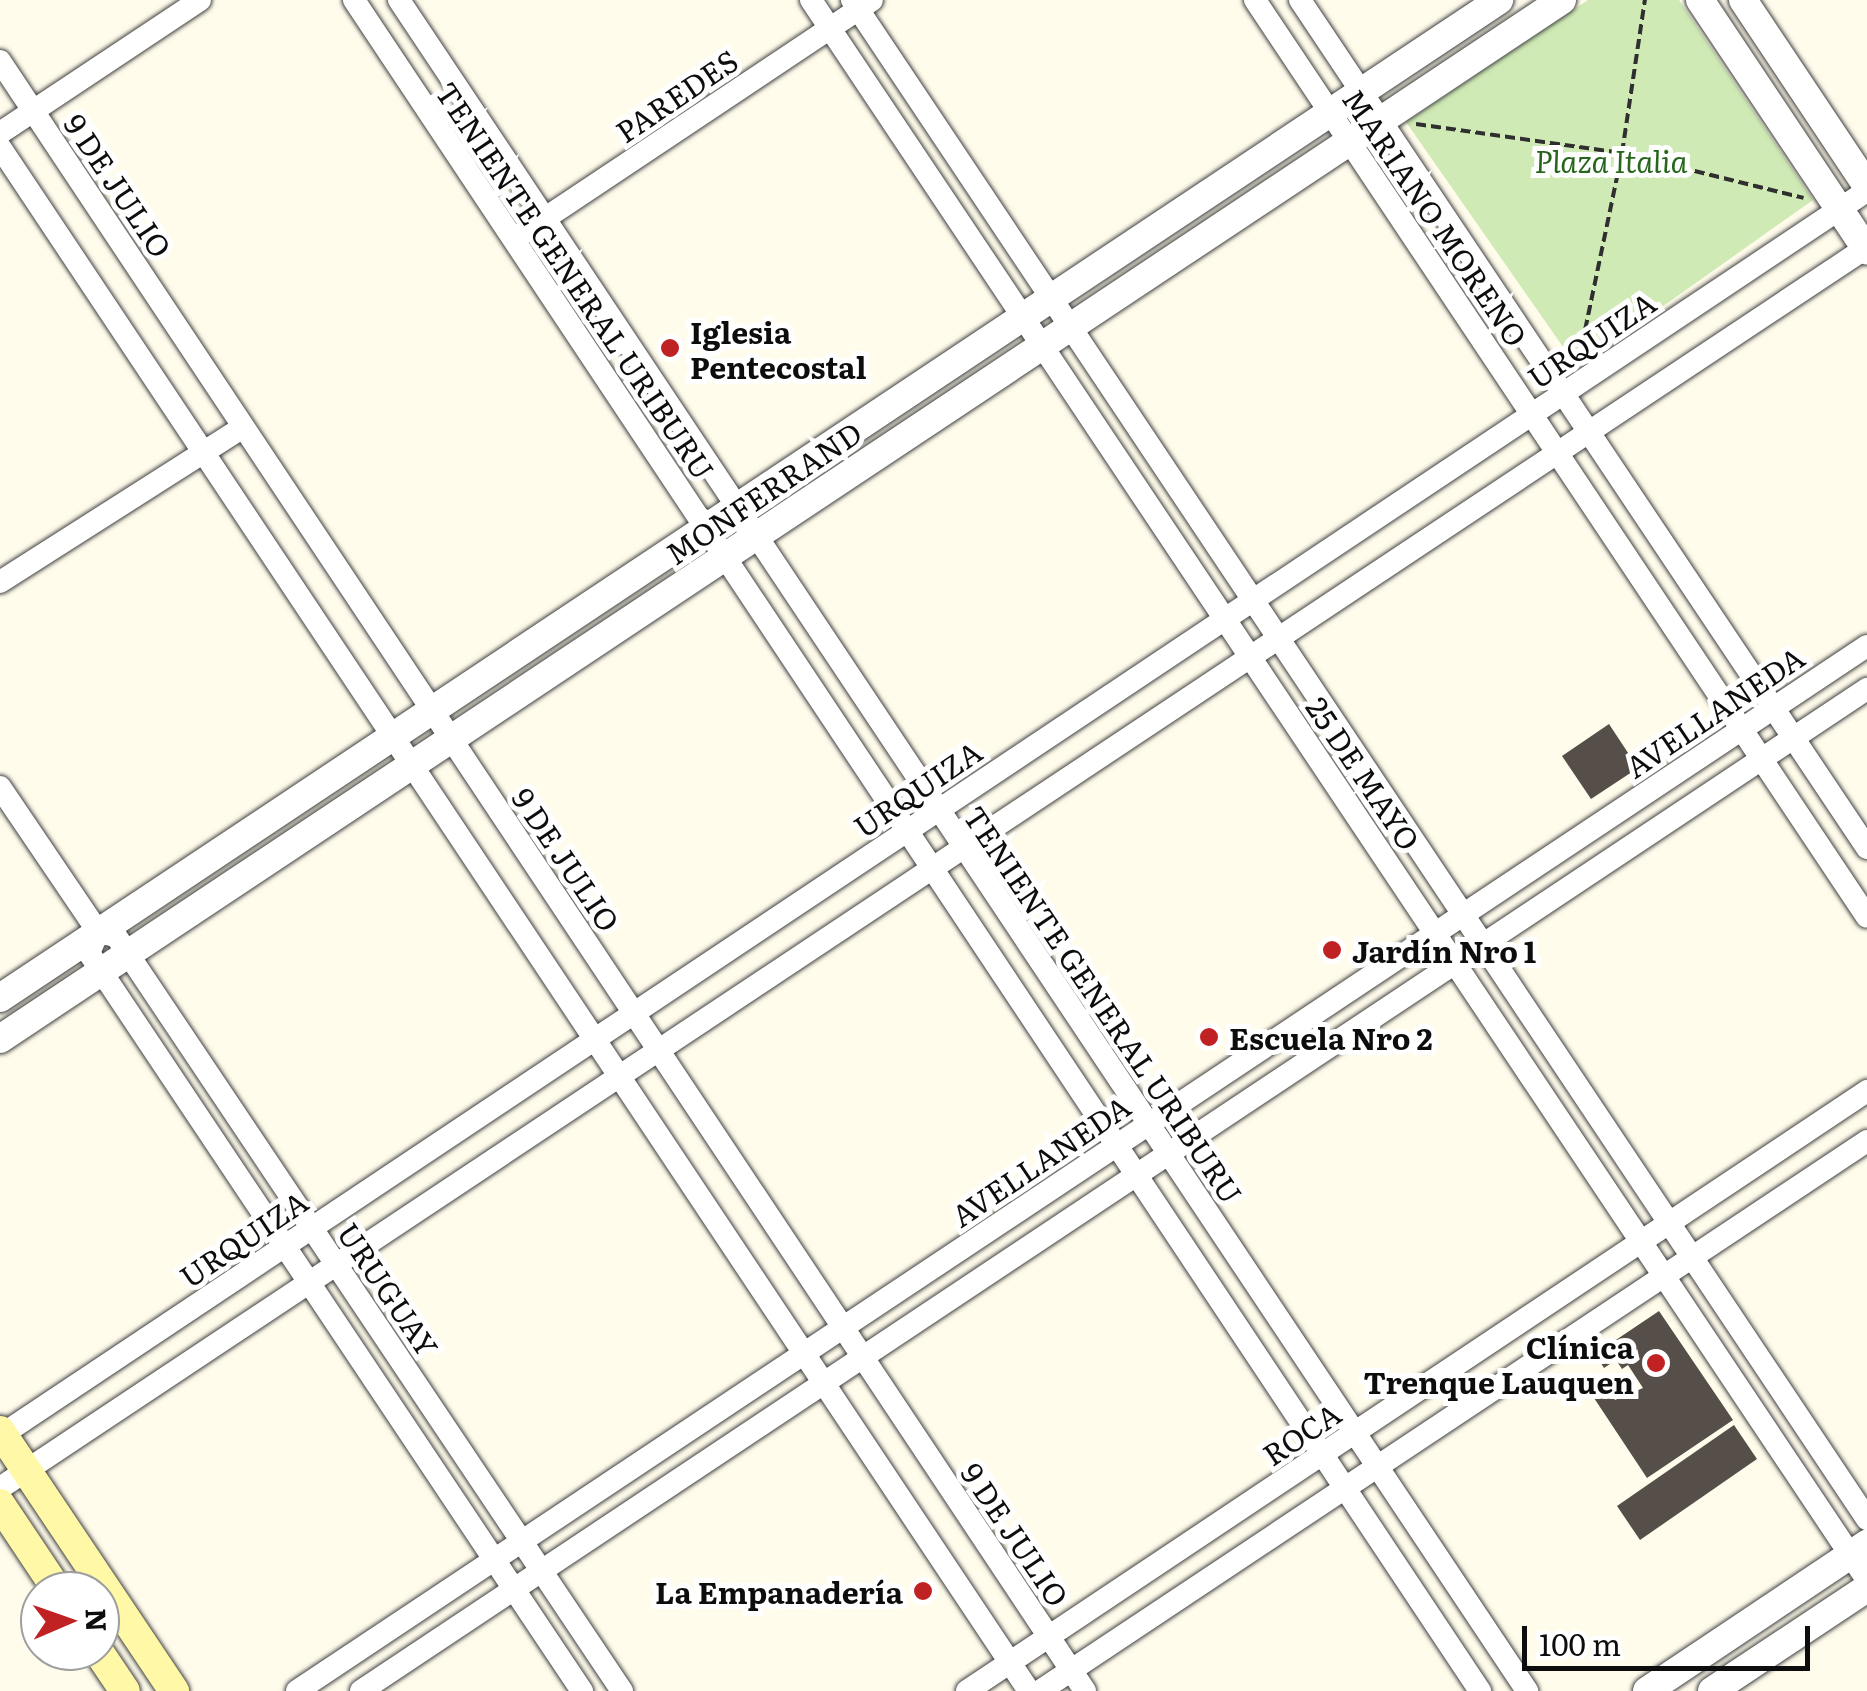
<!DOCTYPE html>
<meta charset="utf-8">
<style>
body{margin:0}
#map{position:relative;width:1867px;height:1691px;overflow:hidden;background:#fffcec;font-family:Literata,serif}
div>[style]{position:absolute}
.green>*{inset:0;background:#cfeab5}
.building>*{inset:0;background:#564e49}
.path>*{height:4px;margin-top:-2px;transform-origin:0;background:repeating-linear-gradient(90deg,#2f2f2f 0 10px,transparent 0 15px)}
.roads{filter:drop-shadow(0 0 2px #404040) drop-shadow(0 0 2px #404040)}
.minor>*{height:22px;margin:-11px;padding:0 11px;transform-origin:11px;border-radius:11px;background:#fff}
.tertiary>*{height:28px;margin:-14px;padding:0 14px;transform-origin:14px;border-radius:14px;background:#fff}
.secondary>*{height:30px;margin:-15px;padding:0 15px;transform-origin:15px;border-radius:15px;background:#fff9a7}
.dots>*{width:28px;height:28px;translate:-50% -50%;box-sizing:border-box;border:5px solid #fff;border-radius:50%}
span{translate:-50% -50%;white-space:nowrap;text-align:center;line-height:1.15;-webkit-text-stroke:10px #fff;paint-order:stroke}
.street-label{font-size:30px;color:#0d0d0d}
.park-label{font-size:30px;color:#28661c;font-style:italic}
.poi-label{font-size:30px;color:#0d0d0d;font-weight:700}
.left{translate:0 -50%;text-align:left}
.right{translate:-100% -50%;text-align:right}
.north{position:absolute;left:20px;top:1571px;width:100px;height:100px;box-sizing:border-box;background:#fff;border:2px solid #9e9e9e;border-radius:50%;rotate:88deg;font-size:28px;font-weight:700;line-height:40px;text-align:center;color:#0d0d0d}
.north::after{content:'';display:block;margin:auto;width:35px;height:45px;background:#c02123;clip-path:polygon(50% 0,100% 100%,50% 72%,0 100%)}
.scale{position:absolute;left:1522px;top:1626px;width:288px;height:45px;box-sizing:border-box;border:5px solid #0d0d0d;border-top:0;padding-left:12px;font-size:30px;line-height:35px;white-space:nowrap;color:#0d0d0d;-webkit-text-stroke:8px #fff;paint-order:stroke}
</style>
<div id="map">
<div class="green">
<i style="clip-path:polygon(1588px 0,1679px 0,1813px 200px,1577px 367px,1406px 122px)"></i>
</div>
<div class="building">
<i style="clip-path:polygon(1609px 724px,1638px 768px,1591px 799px,1562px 756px)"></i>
<i style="clip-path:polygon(1659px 1311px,1733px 1420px,1647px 1478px,1594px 1398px,1608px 1389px,1615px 1400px,1643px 1388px,1628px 1365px,1622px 1369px,1616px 1360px,1604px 1368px,1595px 1354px)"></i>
<i style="clip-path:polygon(1734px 1425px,1757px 1459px,1640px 1540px,1617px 1506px)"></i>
</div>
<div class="path">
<i style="left:1416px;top:124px;width:208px;rotate:8deg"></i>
<i style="left:1622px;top:153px;width:187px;rotate:13.9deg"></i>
<i style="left:1579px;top:359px;width:210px;rotate:-78.2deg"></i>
<i style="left:1622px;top:153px;width:155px;rotate:-81.5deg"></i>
</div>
<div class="roads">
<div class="minor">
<i style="left:354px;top:0;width:2032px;rotate:56.34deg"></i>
<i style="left:399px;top:0;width:2033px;rotate:56.29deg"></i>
<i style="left:811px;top:0;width:1900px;rotate:56.24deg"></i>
<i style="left:852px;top:0;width:1827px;rotate:56.25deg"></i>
<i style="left:1255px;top:0;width:1102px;rotate:56.28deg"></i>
<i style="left:1300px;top:0;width:1020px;rotate:56.23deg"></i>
<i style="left:0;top:61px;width:1958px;rotate:56.35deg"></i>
<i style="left:0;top:133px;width:240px;rotate:-33.6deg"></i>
<i style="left:0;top:147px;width:1855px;rotate:56.32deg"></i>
<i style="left:514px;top:239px;width:430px;rotate:-33.7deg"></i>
<i style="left:0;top:582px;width:288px;rotate:-32.5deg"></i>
<i style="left:0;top:787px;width:175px;rotate:55.9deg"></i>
<i style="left:98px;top:932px;width:18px;rotate:13deg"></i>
<i style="left:116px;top:936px;width:909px;rotate:56.17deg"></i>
<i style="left:98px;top:932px;width:23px;rotate:113deg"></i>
<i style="left:89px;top:953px;width:888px;rotate:56.26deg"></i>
<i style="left:0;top:1436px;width:2244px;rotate:-33.7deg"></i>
<i style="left:0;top:1488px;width:2242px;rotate:-33.61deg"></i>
<i style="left:297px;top:1691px;width:1886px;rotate:-33.65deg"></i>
<i style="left:361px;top:1691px;width:1809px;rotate:-33.64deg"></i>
<i style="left:967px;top:1691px;width:1082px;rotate:-33.69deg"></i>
<i style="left:1040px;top:1691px;width:993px;rotate:-33.63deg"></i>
</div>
<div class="tertiary">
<i style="left:1700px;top:0;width:301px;rotate:56.3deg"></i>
<i style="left:1743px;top:0;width:224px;rotate:56.3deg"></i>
<i style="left:0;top:998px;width:1801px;rotate:-33.65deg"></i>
<i style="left:0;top:1039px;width:1876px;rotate:-33.63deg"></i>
<i style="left:1647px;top:1691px;width:265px;rotate:-33.8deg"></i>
<i style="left:1712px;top:1691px;width:186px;rotate:-33.6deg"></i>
</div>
<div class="secondary">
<i style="left:0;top:1431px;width:313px;rotate:56.2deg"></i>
<i style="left:0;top:1504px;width:105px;rotate:56.3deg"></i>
<i style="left:98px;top:1651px;width:48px;rotate:56deg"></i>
</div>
</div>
<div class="dots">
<i style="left:670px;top:348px;background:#c02123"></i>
<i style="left:1332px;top:950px;background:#c02123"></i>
<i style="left:1209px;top:1037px;background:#c02123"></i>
<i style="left:1656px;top:1363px;background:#c02123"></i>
<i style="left:923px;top:1591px;background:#c02123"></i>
</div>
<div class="street-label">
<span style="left:676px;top:95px;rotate:-34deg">PAREDES</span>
<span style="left:119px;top:185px;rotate:56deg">9 DE JULIO</span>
<span style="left:1436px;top:217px;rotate:56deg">MARIANO MORENO</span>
<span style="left:576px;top:280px;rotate:56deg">TENIENTE GENERAL URIBURU</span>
<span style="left:1591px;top:339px;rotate:-34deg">URQUIZA</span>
<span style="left:763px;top:492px;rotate:-34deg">MONFERRAND</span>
<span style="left:1714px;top:711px;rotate:-34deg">AVELLANEDA</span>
<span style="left:1364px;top:773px;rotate:56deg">25 DE MAYO</span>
<span style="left:917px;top:788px;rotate:-34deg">URQUIZA</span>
<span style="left:567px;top:859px;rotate:56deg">9 DE JULIO</span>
<span style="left:1104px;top:1004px;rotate:56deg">TENIENTE GENERAL URIBURU</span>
<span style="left:1040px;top:1160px;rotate:-34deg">AVELLANEDA</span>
<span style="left:243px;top:1238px;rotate:-34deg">URQUIZA</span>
<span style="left:389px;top:1289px;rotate:56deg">URUGUAY</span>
<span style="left:1301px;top:1433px;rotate:-34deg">ROCA</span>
<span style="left:1016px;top:1534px;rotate:56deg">9 DE JULIO</span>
</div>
<div class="park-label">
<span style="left:1611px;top:160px">Plaza Italia</span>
</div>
<div class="poi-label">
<span class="left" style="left:690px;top:348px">Iglesia<br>Pentecostal</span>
<span class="left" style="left:1352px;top:950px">Jardín Nro 1</span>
<span class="left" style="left:1229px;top:1037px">Escuela Nro 2</span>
<span class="right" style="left:1634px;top:1363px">Clínica<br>Trenque Lauquen</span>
<span class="right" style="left:903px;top:1591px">La Empanadería</span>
</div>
<div class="north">N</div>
<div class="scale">100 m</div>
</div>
